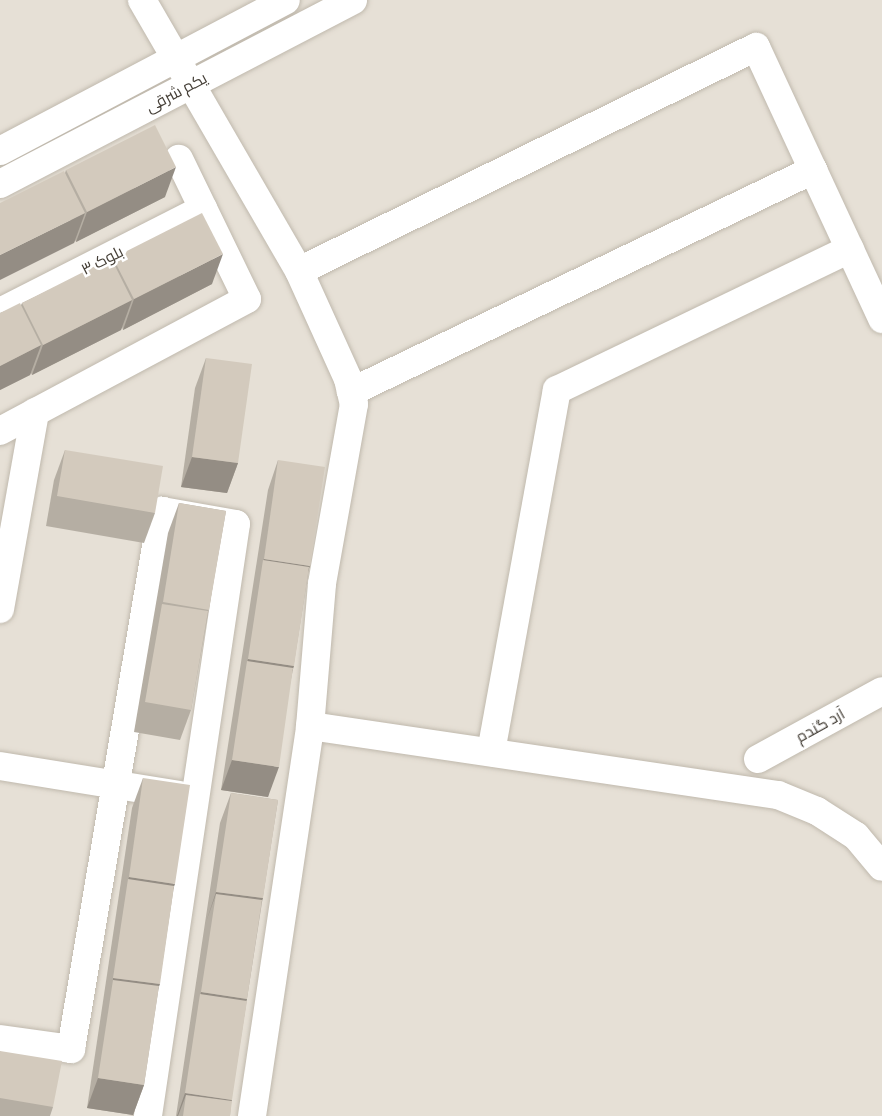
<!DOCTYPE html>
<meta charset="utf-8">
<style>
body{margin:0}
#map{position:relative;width:882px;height:1116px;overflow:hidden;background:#f2efe7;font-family:Commissioner,Cairo,sans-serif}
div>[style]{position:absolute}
.residential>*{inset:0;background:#e6e0d6}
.roads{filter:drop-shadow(0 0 2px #c0b9ad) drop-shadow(0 0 2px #c0b9ad)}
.minor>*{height:28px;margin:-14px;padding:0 14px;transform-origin:14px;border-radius:14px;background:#fff}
.wall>*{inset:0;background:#b5aea3}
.shaded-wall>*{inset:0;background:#948d84}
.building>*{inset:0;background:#d3cabd}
span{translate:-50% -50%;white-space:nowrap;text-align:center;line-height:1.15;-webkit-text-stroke:5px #fff;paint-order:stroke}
.street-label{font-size:16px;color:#453f37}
</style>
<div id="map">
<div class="residential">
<i style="clip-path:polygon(0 0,882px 0,882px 1116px,0 1116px)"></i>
</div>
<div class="roads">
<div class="minor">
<i style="left:142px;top:0;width:313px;rotate:59.9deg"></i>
<i style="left:299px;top:271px;width:509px;rotate:-26.11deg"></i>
<i style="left:756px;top:47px;width:300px;rotate:65.1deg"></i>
<i style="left:0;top:151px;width:323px;rotate:-27.8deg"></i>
<i style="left:0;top:184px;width:398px;rotate:-27.5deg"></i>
<i style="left:299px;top:271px;width:119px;rotate:65.6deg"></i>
<i style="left:348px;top:379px;width:26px;rotate:77deg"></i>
<i style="left:354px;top:404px;width:183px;rotate:100.1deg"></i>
<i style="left:322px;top:584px;width:143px;rotate:94.8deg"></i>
<i style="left:310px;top:726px;width:473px;rotate:8.4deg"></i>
<i style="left:778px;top:795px;width:42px;rotate:22.3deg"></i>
<i style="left:817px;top:811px;width:46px;rotate:32.7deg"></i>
<i style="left:856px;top:836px;width:40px;rotate:50deg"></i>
<i style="left:0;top:312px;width:228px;rotate:-26.9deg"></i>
<i style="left:351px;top:392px;width:513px;rotate:-25.67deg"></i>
<i style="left:0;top:431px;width:280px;rotate:-28.1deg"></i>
<i style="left:247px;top:299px;width:156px;rotate:-115.9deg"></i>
<i style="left:0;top:609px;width:200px;rotate:-79.9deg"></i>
<i style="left:491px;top:752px;width:368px;rotate:-79.7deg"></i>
<i style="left:557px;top:390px;width:325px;rotate:-25.7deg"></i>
<i style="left:758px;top:759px;width:141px;rotate:-28.7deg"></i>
<i style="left:0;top:766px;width:181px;rotate:9.2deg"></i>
<i style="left:0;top:1039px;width:72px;rotate:8deg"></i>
<i style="left:71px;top:1049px;width:546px;rotate:-80.4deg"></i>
<i style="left:162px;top:511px;width:75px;rotate:10deg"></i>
<i style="left:236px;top:524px;width:599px;rotate:98.46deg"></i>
<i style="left:252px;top:1116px;width:394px;rotate:-81.5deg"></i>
</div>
</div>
<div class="wall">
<i style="clip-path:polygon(66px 170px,165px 197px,76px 242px,75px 240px,74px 243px,65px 173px)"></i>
<i style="clip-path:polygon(113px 258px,212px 284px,123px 330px,122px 327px,121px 330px,32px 375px,31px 373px,30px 375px,0 390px,0 313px,21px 305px,22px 303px,112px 260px)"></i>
<i style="clip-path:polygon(206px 358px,238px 463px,227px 493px,181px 487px,195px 388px)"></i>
<i style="clip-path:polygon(65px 450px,155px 513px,144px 543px,46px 526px,54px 480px)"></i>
<i style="clip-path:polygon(278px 460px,309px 568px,293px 669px,268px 797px,221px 790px,268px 490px)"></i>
<i style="clip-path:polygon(179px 503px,226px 511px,191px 710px,180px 740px,134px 732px,168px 533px)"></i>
<i style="clip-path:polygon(143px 778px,174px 886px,144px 1085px,133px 1115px,87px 1108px,132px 808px)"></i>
<i style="clip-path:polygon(231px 793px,278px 800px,231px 1101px,230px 1116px,176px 1116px,220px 823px)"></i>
<i style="clip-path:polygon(0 1051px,53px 1107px,50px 1116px,0 1116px)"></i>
</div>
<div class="shaded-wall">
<i style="clip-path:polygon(176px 167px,165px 197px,76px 242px,87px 212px)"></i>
<i style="clip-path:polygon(85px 213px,74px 243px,0 280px,0 255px)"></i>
<i style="clip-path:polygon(223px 254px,212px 284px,123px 330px,134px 299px)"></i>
<i style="clip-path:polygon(132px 300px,121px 330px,32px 375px,43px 345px)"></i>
<i style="clip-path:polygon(41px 345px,30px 375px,0 390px,0 366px)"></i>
<i style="clip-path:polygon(192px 457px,238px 463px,227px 493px,181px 487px)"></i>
<i style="clip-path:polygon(264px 559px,310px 566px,299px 596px,263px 561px)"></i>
<i style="clip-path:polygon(248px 659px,294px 666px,283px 696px,247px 663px)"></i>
<i style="clip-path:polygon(232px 760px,279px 767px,268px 797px,221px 790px)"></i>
<i style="clip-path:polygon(129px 877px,175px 884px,164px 914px,128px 880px)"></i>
<i style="clip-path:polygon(216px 892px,263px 898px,252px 928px,216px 894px,206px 922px)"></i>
<i style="clip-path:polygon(113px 978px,160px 984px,149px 1014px,113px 980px)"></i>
<i style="clip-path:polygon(201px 992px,247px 999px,236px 1029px,200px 997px)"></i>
<i style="clip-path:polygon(98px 1078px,144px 1085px,133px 1115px,87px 1108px)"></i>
<i style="clip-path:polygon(185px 1093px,232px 1100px,226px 1116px,186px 1095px,178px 1116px,177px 1116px)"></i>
</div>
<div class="building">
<i style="clip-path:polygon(155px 125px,176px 167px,87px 212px,66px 170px)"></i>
<i style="clip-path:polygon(64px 171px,85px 213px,0 255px,0 203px)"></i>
<i style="clip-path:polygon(202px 213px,223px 254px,134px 299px,113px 258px)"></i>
<i style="clip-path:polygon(111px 258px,132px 300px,43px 345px,22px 303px)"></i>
<i style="clip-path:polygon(20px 303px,41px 345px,0 366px,0 313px)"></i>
<i style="clip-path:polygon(206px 358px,252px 364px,238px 463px,192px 457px)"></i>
<i style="clip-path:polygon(65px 450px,163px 466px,155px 513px,57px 496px)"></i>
<i style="clip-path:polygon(278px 460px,325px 467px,310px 566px,264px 559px)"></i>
<i style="clip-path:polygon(179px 503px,226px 511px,209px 610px,163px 602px)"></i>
<i style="clip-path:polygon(263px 560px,309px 567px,294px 666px,248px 659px)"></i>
<i style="clip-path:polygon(162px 604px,208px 611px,191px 710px,145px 702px)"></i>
<i style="clip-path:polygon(247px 661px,293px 668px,279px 767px,232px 760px)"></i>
<i style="clip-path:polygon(143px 778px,190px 785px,175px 884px,129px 877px)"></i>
<i style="clip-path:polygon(231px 793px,278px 800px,263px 898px,216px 892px)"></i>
<i style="clip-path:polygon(128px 879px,174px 886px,160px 984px,113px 978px)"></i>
<i style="clip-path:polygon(216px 894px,262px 900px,247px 999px,201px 992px)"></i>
<i style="clip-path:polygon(113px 980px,159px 986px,144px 1085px,98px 1078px)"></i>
<i style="clip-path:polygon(200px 994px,247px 1001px,232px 1100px,185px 1093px)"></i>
<i style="clip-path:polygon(0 1051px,62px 1061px,53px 1107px,0 1098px)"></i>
<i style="clip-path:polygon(186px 1095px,232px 1101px,230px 1116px,183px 1116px)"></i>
</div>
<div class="street-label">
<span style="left:176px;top:92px;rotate:-28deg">یکم شرقی</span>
<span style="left:102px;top:260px;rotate:-27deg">بلوک ۳</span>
<span style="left:820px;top:725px;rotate:-29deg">آرد گندم</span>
</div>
</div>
